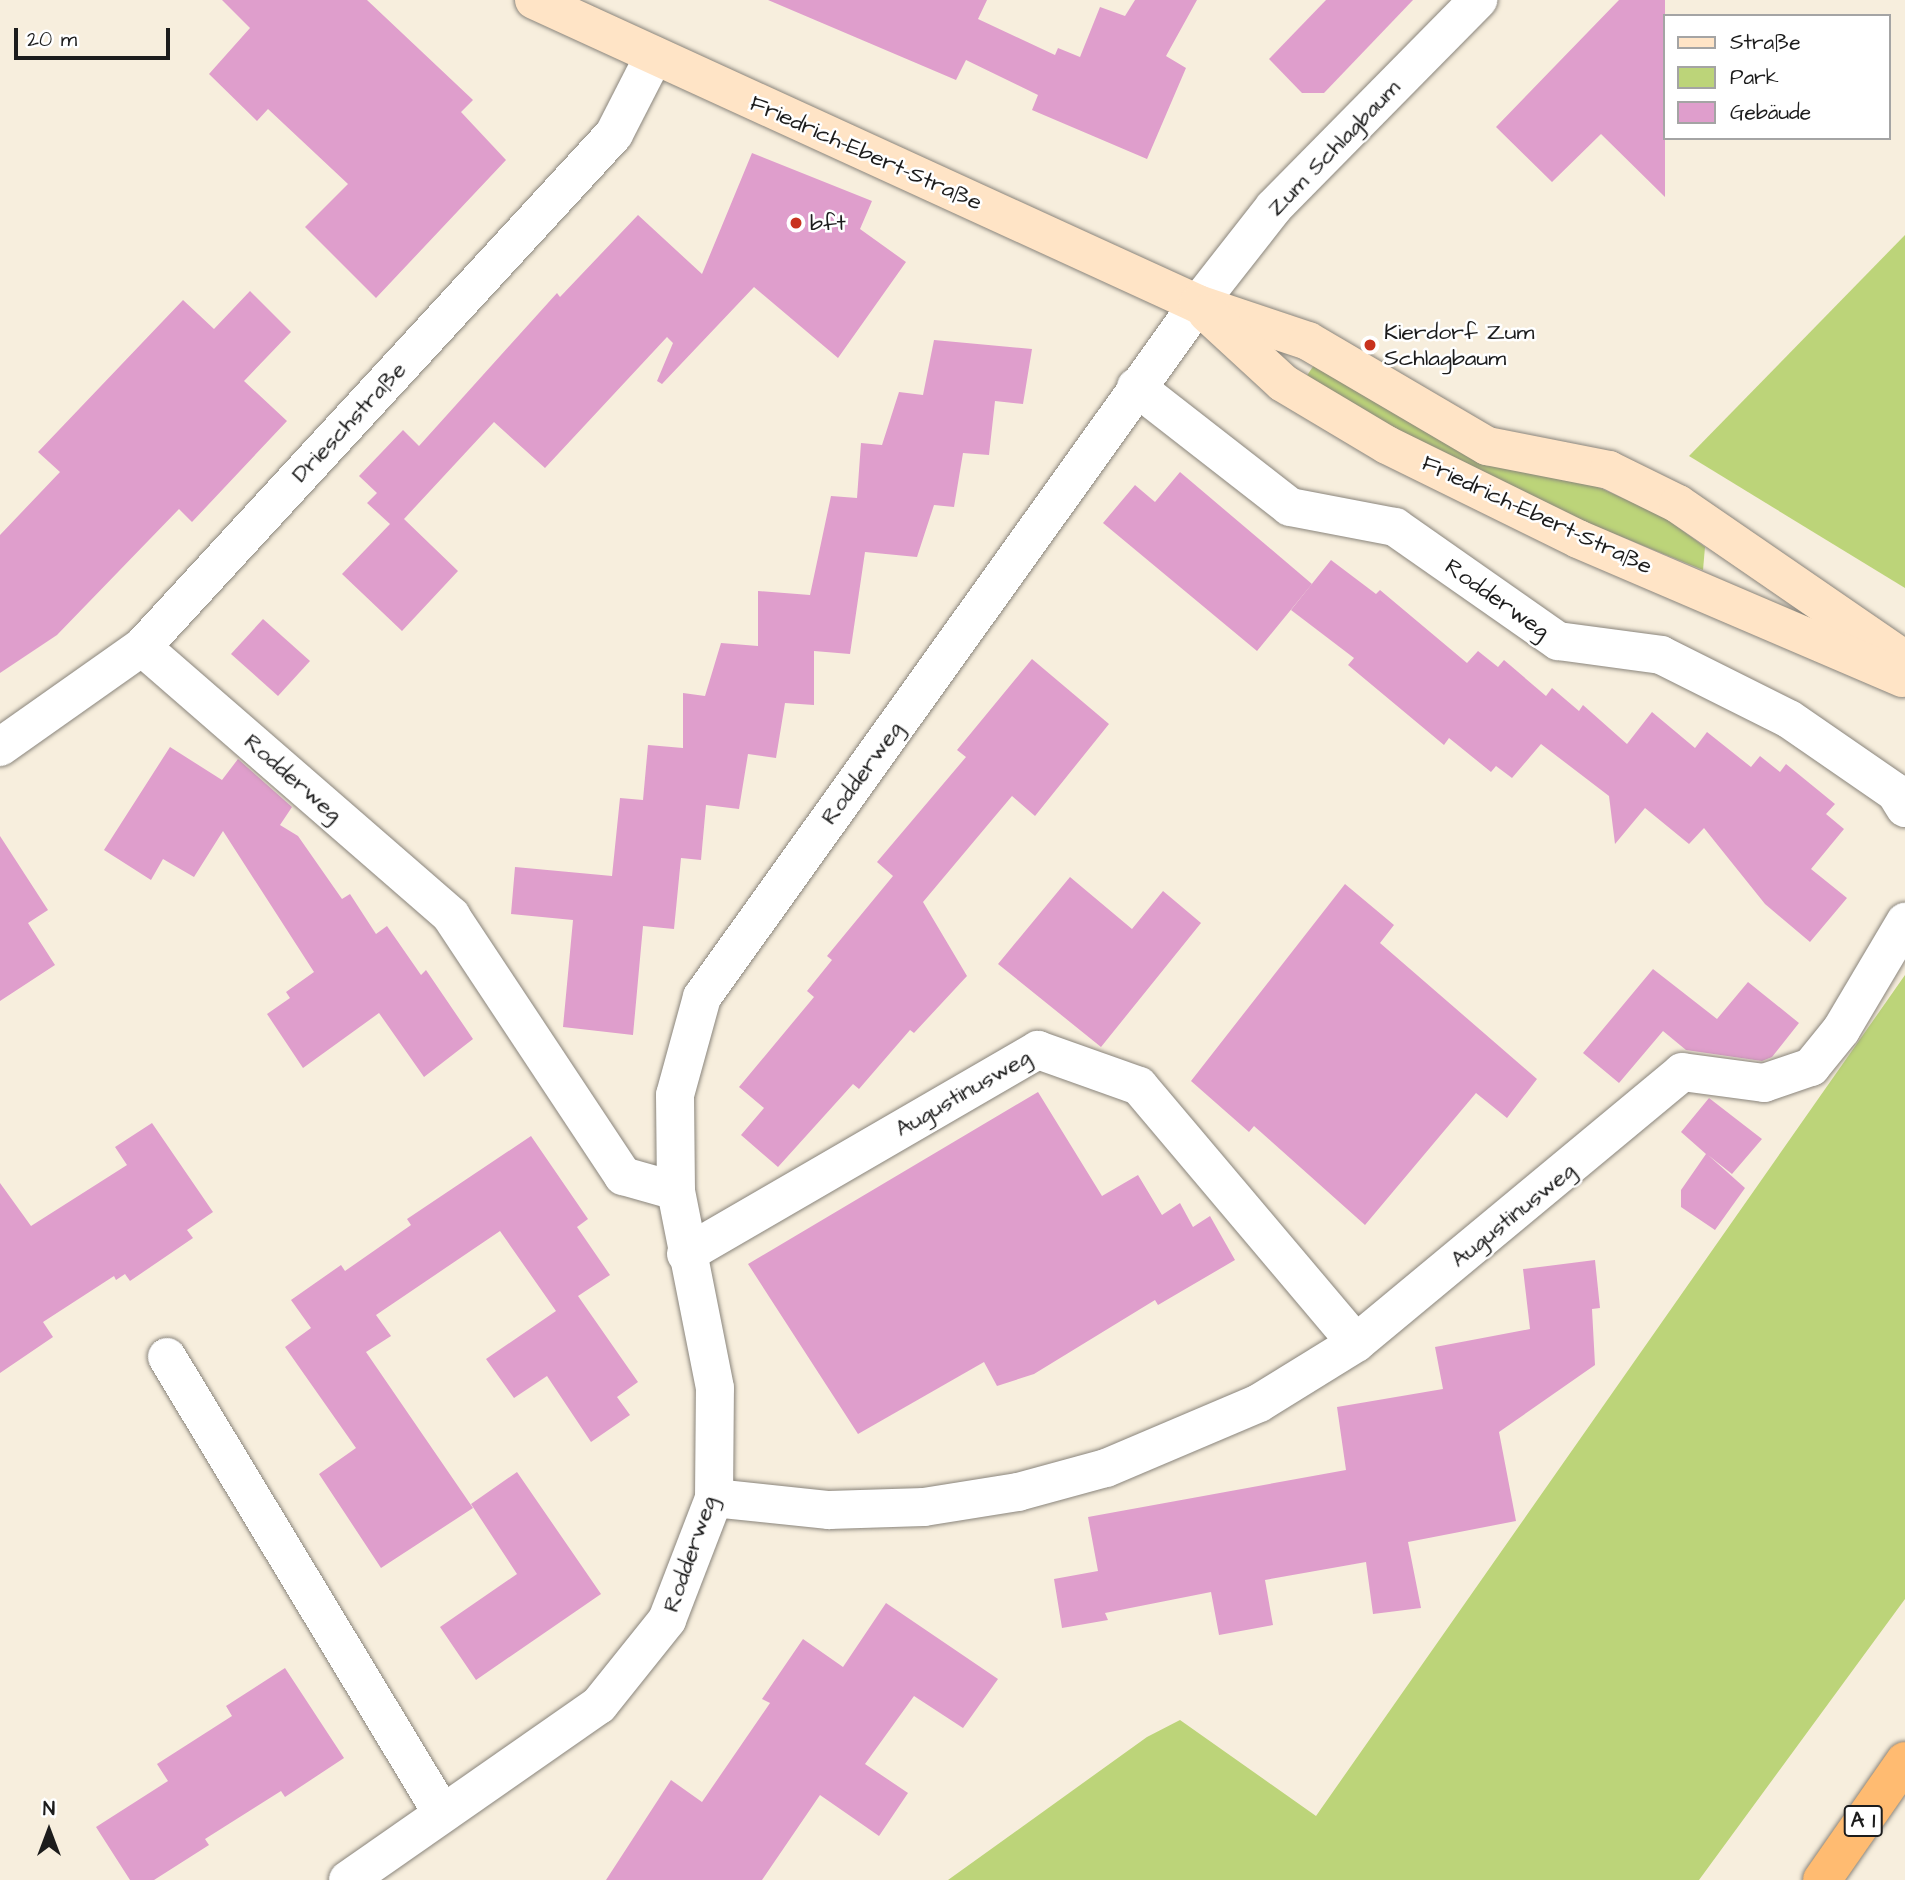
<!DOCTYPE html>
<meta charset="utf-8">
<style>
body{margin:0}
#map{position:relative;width:1905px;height:1880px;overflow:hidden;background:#f7eedd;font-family:"Architects Daughter",sans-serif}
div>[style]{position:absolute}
.green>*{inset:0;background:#bcd479}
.building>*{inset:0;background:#df9ecc}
.roads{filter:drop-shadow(0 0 2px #8a857c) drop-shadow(0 0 2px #8a857c)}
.minor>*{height:38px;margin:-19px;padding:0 19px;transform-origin:19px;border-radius:19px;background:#fff}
.secondary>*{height:38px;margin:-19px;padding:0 19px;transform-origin:19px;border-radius:19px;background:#ffe4c6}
.motorway>*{height:38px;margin:-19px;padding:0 19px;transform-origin:19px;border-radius:19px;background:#ffbb71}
.dots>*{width:19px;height:19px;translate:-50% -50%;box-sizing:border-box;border:4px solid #fff;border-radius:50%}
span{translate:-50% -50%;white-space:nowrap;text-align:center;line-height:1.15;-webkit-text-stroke:5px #fff;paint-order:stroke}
.shield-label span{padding:2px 5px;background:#fff;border:2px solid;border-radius:5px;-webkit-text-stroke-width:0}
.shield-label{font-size:21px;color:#1c1c1c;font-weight:700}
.street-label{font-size:23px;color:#1c1c1c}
.poi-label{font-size:23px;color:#1c1c1c}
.left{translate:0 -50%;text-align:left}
.legend{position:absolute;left:1663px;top:14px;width:228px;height:126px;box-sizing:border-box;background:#fff;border:2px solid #a4a4a4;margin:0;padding:9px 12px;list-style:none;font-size:21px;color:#1c1c1c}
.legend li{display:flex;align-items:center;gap:14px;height:35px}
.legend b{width:35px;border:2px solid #a4a4a4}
.north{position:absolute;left:14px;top:1796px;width:70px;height:70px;-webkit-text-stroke:5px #fff;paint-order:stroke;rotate:0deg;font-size:19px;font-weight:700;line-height:28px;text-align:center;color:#1c1c1c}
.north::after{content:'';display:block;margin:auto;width:24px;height:32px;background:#1c1c1c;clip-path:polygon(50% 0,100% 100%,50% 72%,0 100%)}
.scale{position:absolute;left:14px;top:28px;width:156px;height:32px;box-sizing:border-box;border:4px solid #1c1c1c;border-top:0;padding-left:9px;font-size:21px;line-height:24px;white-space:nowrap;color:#1c1c1c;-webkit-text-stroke:5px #fff;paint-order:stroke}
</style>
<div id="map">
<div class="green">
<i style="clip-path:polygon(1905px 235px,1905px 588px,1689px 456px)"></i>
<i style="clip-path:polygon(1316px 362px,1661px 515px,1705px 547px,1703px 570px,1492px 484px,1306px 377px)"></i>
<i style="clip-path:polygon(1905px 975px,1905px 1599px,1699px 1880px,948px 1880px,1147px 1737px,1180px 1720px,1316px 1816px)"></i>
</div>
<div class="building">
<i style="clip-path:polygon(222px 0,367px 0,473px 100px,461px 112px,506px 160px,376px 298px,305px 227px,348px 184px,268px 109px,257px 121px,209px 74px,250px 28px)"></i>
<i style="clip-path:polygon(768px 0,987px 0,978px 19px,1055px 55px,1058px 48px,1080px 57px,1100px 7px,1125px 16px,1135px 0,1197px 0,1166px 56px,1186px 68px,1147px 159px,1032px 110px,1038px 95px,966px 60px,956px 80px)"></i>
<i style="clip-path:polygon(1326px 0,1413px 0,1324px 93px,1302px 93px,1269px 59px)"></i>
<i style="clip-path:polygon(1619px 0,1665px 0,1665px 197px,1601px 134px,1552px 182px,1496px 127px)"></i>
<i style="clip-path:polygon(752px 153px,872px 201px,860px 229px,906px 262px,838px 358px,754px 287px,662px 384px,657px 381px,673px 343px,667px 337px,545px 468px,494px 422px,404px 519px,458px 571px,402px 631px,342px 574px,390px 524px,367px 503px,377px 493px,359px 476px,403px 430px,419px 446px,557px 293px,560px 297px,638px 215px,702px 274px)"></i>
<i style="clip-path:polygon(250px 291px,291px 332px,244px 381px,287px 421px,192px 522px,179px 509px,57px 635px,0 673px,0 535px,60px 472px,38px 452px,183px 300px,214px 329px)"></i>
<i style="clip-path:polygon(934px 340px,1032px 349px,1023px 404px,995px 401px,989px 455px,963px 453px,954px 507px,934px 505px,917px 557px,865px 552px,850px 654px,814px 651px,814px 705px,785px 703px,776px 758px,748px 754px,739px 809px,706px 805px,701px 860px,681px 858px,674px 929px,643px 926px,633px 1035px,563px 1027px,573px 920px,511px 914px,515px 867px,612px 876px,620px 798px,643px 800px,648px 745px,683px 748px,683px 693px,705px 696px,721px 643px,758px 646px,758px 591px,810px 595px,831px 496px,857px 498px,861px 443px,882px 445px,899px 392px,923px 395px)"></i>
<i style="clip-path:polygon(1180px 472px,1312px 584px,1257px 651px,1103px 523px,1135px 485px,1155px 502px)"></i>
<i style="clip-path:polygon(1331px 560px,1376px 594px,1380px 590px,1467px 663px,1478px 651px,1498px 667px,1504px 660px,1546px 696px,1552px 688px,1579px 711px,1583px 705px,1627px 744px,1652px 712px,1695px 748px,1707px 732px,1751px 767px,1760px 756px,1780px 772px,1786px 764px,1835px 804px,1826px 814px,1844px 829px,1811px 869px,1847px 898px,1810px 942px,1765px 904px,1704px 828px,1689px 844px,1645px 808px,1615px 844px,1609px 796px,1541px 744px,1512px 778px,1496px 766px,1491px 772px,1449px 738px,1444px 745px,1348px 665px,1354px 658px,1291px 610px)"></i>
<i style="clip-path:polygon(263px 619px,310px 661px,278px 696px,231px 654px)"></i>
<i style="clip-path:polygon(1032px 659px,1109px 724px,1035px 816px,1012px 796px,923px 902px,967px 976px,914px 1033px,910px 1030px,859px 1089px,853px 1084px,778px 1167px,741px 1135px,764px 1108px,739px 1087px,814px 997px,807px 991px,832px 960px,827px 956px,893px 876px,877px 862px,966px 757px,957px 750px)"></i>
<i style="clip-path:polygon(170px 747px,222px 780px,238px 759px,292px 807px,280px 825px,298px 836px,342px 899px,350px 894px,376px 934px,387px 926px,421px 975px,426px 970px,473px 1039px,424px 1077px,379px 1013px,303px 1068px,267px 1014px,290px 998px,286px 992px,314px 972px,223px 831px,194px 877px,163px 859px,151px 880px,104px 850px)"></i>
<i style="clip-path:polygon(0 836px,48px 910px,28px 923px,55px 965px,0 1001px)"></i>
<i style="clip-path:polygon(1070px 877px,1132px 929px,1163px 891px,1201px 923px,1101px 1047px,998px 964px)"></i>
<i style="clip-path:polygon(1345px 884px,1394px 925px,1380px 943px,1537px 1079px,1507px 1118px,1476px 1093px,1365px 1225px,1254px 1126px,1249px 1132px,1191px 1081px)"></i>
<i style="clip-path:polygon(1653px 969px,1717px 1019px,1748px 982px,1799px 1023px,1772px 1057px,1762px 1061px,1686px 1050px,1663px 1031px,1619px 1083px,1583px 1053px)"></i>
<i style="clip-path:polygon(1038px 1092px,1102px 1196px,1138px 1175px,1162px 1215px,1180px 1203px,1193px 1227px,1210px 1216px,1235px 1260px,1158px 1305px,1155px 1300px,1034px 1374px,997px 1386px,984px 1362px,858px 1434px,748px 1264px)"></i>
<i style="clip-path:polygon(1709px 1098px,1762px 1139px,1732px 1174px,1708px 1155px,1745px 1188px,1715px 1230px,1681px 1207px,1681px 1190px,1706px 1154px,1681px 1132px)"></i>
<i style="clip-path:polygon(152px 1123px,213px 1212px,187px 1230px,193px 1238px,130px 1281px,125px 1274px,116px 1280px,114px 1276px,43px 1322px,53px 1337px,0 1373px,0 1183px,31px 1226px,127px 1165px,115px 1147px)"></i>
<i style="clip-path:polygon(531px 1136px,588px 1219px,577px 1227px,610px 1275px,578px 1296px,638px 1382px,617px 1397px,630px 1415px,591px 1442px,547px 1376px,514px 1398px,486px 1359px,556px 1311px,500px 1231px,376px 1315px,391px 1336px,366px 1352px,473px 1508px,381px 1568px,319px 1474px,356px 1448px,285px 1347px,311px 1328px,291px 1300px,341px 1265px,345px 1271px,411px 1225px,407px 1219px)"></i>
<i style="clip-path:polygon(1595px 1260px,1600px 1308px,1592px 1309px,1595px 1365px,1499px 1432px,1516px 1521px,1408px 1542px,1421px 1608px,1373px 1614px,1366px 1562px,1265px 1580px,1273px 1625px,1219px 1635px,1211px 1592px,1105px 1613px,1108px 1620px,1062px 1628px,1054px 1579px,1098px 1571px,1088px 1517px,1346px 1470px,1337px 1407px,1443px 1389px,1435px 1347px,1530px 1329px,1523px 1269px)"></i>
<i style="clip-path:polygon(517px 1472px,601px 1594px,476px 1680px,440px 1627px,517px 1574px,471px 1504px)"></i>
<i style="clip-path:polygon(886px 1603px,998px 1679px,963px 1728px,914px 1696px,865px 1764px,908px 1793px,879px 1836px,820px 1795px,762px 1880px,606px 1880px,671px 1780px,702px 1802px,770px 1703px,762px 1699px,803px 1639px,843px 1667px)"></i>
<i style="clip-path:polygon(285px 1668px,344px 1758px,285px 1797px,281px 1791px,205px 1839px,209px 1845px,154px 1880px,130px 1880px,96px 1827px,168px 1781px,157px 1764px,232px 1716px,226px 1706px)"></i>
</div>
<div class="roads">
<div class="minor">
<i style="left:1136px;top:387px;width:195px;rotate:37.9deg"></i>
<i style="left:1290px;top:507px;width:107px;rotate:10.8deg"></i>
<i style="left:1395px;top:527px;width:199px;rotate:35deg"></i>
<i style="left:1558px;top:641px;width:104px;rotate:7.7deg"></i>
<i style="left:1661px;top:655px;width:143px;rotate:26.6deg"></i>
<i style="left:1789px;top:719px;width:129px;rotate:34.6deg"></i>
<i style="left:1895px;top:792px;width:19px;rotate:58deg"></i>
<i style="left:142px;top:647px;width:410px;rotate:41deg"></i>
<i style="left:451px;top:916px;width:312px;rotate:56.5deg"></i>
<i style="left:623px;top:1176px;width:55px;rotate:15.8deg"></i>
<i style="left:0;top:747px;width:174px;rotate:-35.2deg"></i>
<i style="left:142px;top:647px;width:697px;rotate:-47.38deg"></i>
<i style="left:614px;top:134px;width:88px;rotate:-62.9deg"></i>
<i style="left:686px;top:1254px;width:407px;rotate:-30.1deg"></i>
<i style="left:1038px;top:1050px;width:107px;rotate:19.6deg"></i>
<i style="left:1139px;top:1086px;width:336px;rotate:49.8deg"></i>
<i style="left:167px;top:1357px;width:533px;rotate:58.91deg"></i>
<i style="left:714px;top:1498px;width:116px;rotate:6deg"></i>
<i style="left:829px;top:1510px;width:95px;rotate:-1.8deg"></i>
<i style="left:924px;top:1507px;width:95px;rotate:-9.1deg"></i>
<i style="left:1018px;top:1492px;width:91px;rotate:-15.3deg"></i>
<i style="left:1106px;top:1468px;width:166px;rotate:-23deg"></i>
<i style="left:1259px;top:1403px;width:114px;rotate:-31.7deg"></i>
<i style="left:1356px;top:1343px;width:424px;rotate:-39.7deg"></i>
<i style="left:1682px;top:1072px;width:83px;rotate:7.6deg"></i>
<i style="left:1764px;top:1083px;width:50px;rotate:-18.8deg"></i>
<i style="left:1811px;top:1067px;width:48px;rotate:-51deg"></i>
<i style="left:1841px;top:1030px;width:126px;rotate:-59.3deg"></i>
<i style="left:348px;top:1880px;width:306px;rotate:-34.9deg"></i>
<i style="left:599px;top:1705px;width:109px;rotate:-51.3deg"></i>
<i style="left:667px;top:1620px;width:131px;rotate:-68.9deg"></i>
<i style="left:714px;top:1498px;width:110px;rotate:-89.5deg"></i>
<i style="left:715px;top:1388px;width:201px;rotate:-101.2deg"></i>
<i style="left:676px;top:1191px;width:96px;rotate:-90.6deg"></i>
<i style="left:675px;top:1095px;width:102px;rotate:-74.6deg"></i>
<i style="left:702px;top:997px;width:852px;rotate:-54.41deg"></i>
<i style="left:1198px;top:304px;width:123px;rotate:-51.9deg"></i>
<i style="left:1274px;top:207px;width:291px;rotate:-45.4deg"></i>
</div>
<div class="secondary">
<i style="left:534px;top:0;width:730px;rotate:24.6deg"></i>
<i style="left:1198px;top:304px;width:116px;rotate:18.6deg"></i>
<i style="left:1308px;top:341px;width:208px;rotate:30.4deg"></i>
<i style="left:1487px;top:446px;width:124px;rotate:11.1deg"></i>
<i style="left:1609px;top:470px;width:77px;rotate:26.2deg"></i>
<i style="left:1678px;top:504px;width:275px;rotate:34.5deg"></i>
<i style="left:1207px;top:313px;width:103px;rotate:42.6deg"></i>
<i style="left:1283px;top:383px;width:121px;rotate:30.8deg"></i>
<i style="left:1387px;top:445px;width:213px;rotate:26.2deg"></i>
<i style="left:1578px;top:539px;width:353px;rotate:23.2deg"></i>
</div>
<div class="motorway">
<i style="left:1822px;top:1880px;width:145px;rotate:-55.1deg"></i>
</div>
</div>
<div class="dots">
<i style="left:796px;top:223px;background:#c8321e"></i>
<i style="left:1370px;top:345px;background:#c8321e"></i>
</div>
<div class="shield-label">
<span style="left:1863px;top:1821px">A 1</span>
</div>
<div class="street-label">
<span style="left:1334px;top:148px;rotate:-46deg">Zum Schlagbaum</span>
<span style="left:866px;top:153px;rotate:24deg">Friedrich-Ebert-Straße</span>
<span style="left:349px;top:422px;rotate:-47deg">Drieschstraße</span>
<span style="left:1537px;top:515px;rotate:25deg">Friedrich-Ebert-Straße</span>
<span style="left:1497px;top:599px;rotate:35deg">Rodderweg</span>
<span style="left:862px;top:773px;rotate:-54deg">Rodderweg</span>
<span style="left:293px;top:778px;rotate:41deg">Rodderweg</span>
<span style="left:963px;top:1093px;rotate:-30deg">Augustinusweg</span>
<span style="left:1513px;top:1215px;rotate:-39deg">Augustinusweg</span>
<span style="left:690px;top:1554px;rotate:-71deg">Rodderweg</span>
</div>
<div class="poi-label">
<span class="left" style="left:810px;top:223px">bft</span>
<span class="left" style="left:1384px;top:345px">Kierdorf Zum<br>Schlagbaum</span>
</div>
<ul class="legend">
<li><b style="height:9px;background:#ffe4c6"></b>Straße</li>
<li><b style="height:19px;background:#bcd479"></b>Park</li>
<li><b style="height:19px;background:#df9ecc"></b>Gebäude</li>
</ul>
<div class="north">N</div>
<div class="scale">20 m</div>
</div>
